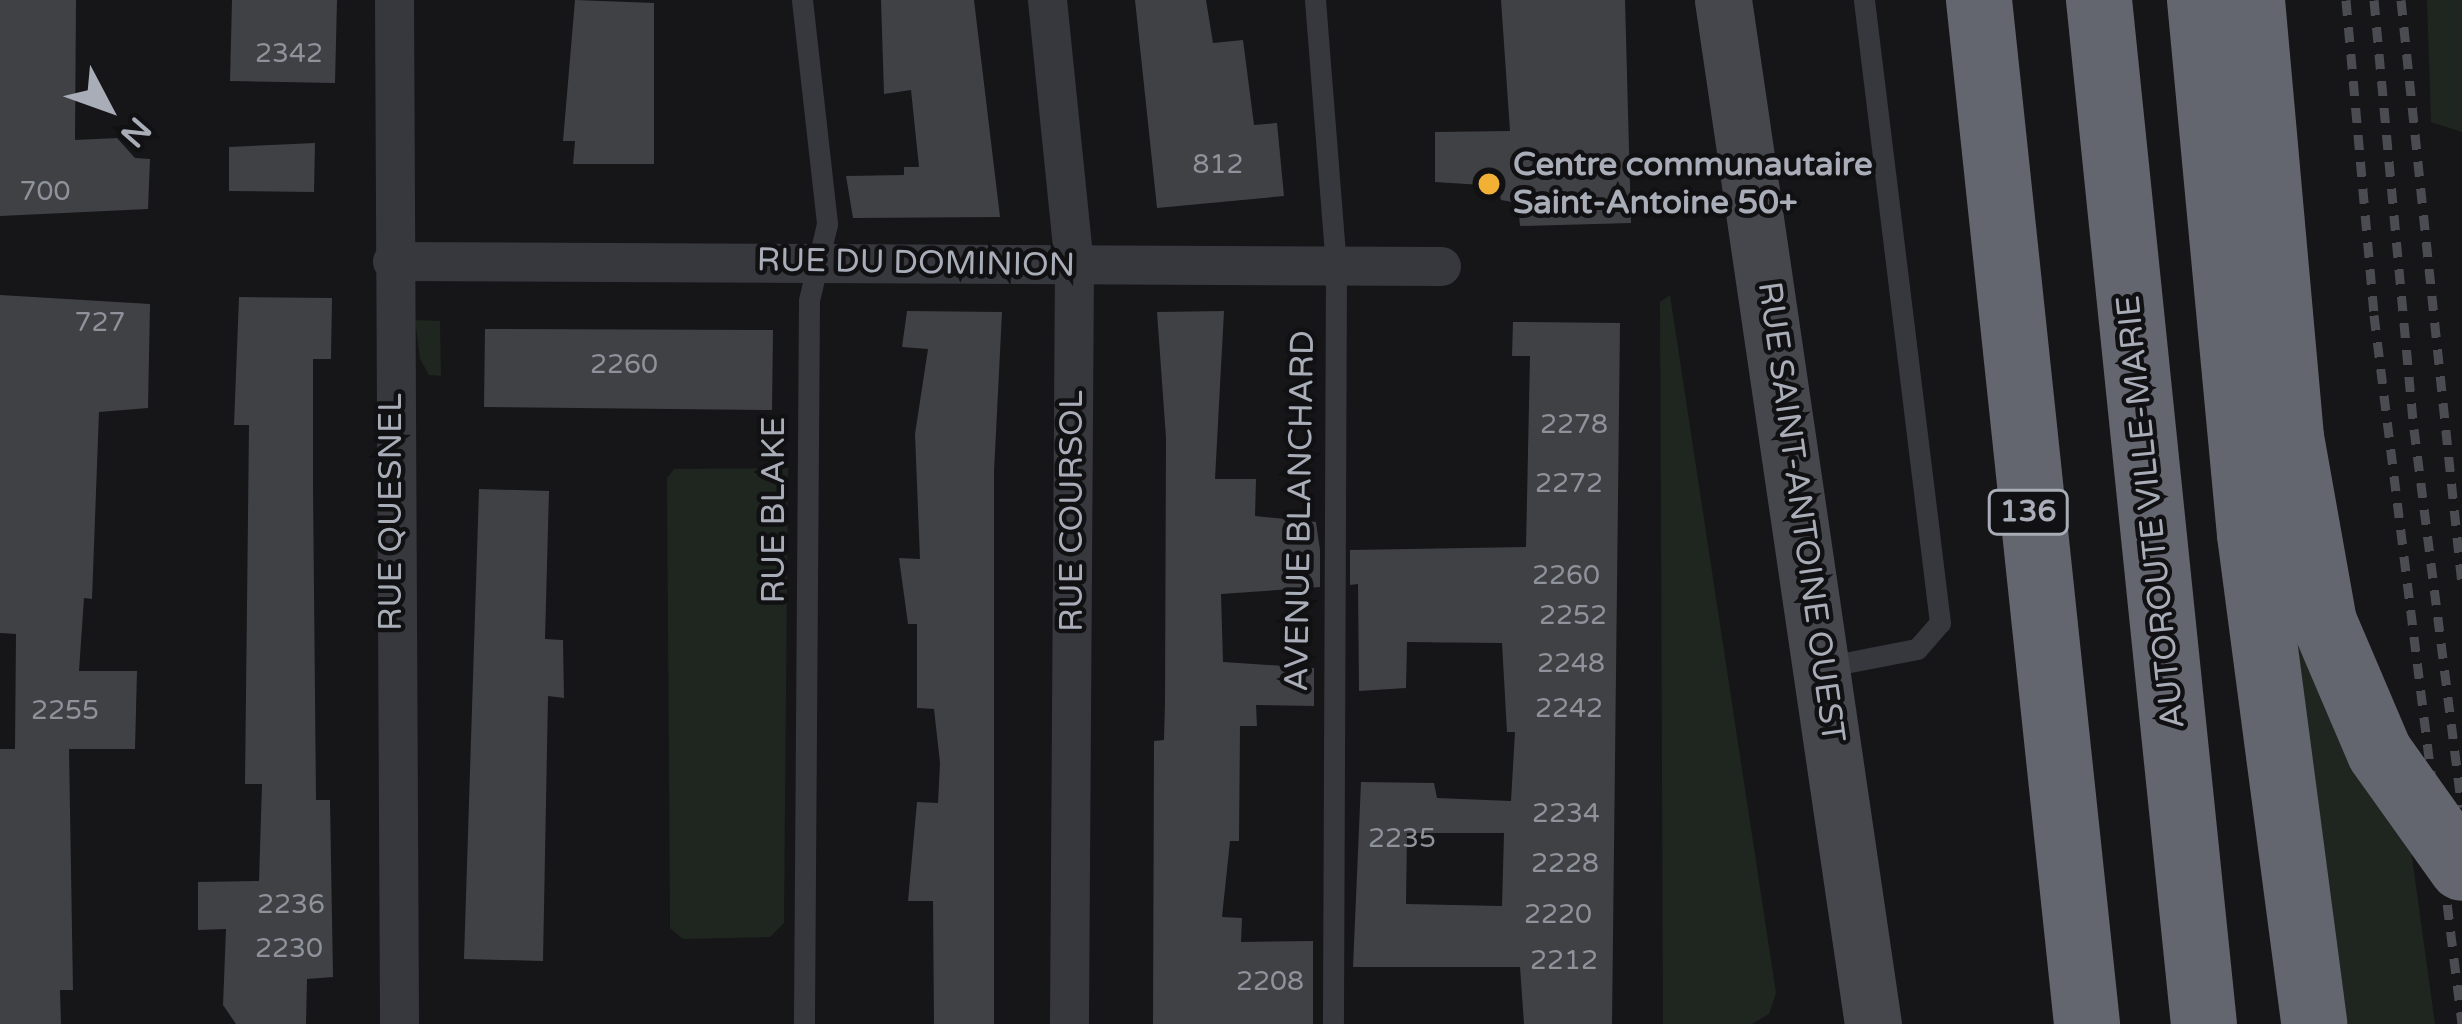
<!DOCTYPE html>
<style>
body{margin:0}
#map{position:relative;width:2462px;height:1024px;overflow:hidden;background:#161618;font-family:"Varela Round",sans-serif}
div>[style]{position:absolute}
.green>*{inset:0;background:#1e261f}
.building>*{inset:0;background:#404145}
.lane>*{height:21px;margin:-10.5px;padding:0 10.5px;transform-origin:10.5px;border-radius:10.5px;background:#37383d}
.street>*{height:39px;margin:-19.5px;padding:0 19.5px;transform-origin:19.5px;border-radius:19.5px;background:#37383d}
.secondary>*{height:57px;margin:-28.5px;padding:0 28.5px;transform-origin:28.5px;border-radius:28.5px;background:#45474d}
.highway>*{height:66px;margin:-33px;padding:0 33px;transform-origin:33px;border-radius:33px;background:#63666e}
.rail>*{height:9px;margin-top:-4.5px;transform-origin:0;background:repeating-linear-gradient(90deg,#4a4c52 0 15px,transparent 0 27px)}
.highway-bridge>*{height:66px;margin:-33px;padding:0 33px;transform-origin:33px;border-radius:33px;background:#63666e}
.dots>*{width:33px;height:33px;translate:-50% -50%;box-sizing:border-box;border:6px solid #111113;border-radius:50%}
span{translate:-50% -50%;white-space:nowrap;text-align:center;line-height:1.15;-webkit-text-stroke:9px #111113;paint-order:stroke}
.number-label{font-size:27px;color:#8e929b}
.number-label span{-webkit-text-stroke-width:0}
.shield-label span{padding:3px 9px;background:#111113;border:3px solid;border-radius:9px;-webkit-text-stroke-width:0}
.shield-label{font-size:30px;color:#a8adb8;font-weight:700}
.poi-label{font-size:33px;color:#a8adb8;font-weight:700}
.left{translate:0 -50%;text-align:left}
.street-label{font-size:33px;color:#a8adb8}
.north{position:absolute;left:48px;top:48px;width:120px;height:120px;-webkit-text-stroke:9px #111113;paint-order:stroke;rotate:131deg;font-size:33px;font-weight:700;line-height:48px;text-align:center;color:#a8adb8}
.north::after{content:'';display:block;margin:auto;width:42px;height:54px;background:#a8adb8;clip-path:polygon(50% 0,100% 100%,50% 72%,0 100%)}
</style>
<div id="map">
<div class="green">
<i style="clip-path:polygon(2427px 0,2462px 0,2462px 132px,2431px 122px)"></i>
<i style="clip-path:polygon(1670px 295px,1776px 993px,1769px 1014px,1752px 1024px,1663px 1024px,1660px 302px)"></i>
<i style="clip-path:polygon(415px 320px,440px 321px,441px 376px,429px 375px,420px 359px)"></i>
<i style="clip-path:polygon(788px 468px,784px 923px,770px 937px,683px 939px,670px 928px,667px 478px,674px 469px)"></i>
<i style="clip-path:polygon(2292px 610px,2411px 850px,2435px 1024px,2340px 1024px)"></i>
</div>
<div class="building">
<i style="clip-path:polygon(0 0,76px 0,75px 140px,117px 138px,135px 158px,150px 159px,148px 209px,0 216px)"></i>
<i style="clip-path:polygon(232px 0,337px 0,335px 83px,230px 81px)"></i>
<i style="clip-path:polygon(575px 0,654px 3px,654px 164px,573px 164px,575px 141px,563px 141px)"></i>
<i style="clip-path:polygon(881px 0,974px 0,1000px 217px,853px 218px,846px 176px,904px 175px,904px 167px,919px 167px,911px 90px,884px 94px)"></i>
<i style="clip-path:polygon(1135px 0,1206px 0,1213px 43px,1243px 40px,1254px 125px,1277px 123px,1284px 196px,1157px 208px)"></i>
<i style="clip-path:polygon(1501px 0,1625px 0,1631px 223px,1520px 226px,1518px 203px,1501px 200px,1498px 186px,1435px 182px,1435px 132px,1510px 131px)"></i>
<i style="clip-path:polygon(315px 143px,314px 192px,229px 191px,229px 147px)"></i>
<i style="clip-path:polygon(0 295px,150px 304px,148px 408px,99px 412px,92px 599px,84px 598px,79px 671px,137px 671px,135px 749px,69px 749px,73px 990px,60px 990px,61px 1024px,0 1024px,0 749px,15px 749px,16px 634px,0 633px)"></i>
<i style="clip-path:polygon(239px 297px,332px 298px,331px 359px,313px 359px,313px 486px,316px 800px,330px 800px,333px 977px,307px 979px,306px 1024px,236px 1024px,223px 1005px,226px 929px,198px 930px,198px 882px,259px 881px,262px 784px,245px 784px,249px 425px,234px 425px)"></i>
<i style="clip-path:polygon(907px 311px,1002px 312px,994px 472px,994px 1024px,934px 1024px,933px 901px,908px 901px,917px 802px,938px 803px,940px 763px,934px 709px,917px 708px,917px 624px,908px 624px,899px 558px,920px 559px,915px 434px,928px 349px,902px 347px)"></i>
<i style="clip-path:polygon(1224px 311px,1215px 479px,1256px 479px,1255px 516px,1316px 522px,1320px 550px,1320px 587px,1221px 594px,1223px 662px,1314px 668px,1314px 706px,1256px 705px,1257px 726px,1240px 726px,1239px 841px,1230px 841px,1222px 917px,1242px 918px,1241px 942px,1313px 941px,1313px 1024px,1153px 1024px,1154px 741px,1164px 740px,1165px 703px,1166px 438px,1157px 312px)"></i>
<i style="clip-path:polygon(evenodd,1513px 322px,1620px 323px,1612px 1024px,1524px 1024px,1520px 967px,1353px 967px,1361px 782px,1434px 783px,1437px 798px,1511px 801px,1515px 732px,1507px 732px,1502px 643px,1407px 642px,1406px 688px,1359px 691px,1358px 584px,1350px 585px,1350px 550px,1526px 547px,1530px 356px,1512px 356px,1513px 322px,1407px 833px,1504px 833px,1502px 906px,1406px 904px,1407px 833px)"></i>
<i style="clip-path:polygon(485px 329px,773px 330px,772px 410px,484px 407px)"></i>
<i style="clip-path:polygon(479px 489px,549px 491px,545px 639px,563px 640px,564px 698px,548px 696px,543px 961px,464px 959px)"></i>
</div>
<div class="lane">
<i style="left:802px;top:0;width:225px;rotate:83.6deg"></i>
<i style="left:827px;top:224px;width:78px;rotate:103.3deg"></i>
<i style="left:809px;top:300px;width:724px;rotate:90.4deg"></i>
<i style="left:1315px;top:0;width:267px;rotate:85.5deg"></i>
<i style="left:1336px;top:266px;width:758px;rotate:90.23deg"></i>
<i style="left:1824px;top:667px;width:95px;rotate:-11deg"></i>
<i style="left:1917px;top:649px;width:35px;rotate:-49deg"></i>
<i style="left:1940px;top:623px;width:628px;rotate:-96.96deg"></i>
</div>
<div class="street">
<i style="left:394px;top:0;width:1024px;rotate:89.72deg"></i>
<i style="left:1047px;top:0;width:265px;rotate:84.2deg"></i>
<i style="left:1074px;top:264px;width:760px;rotate:90.38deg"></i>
<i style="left:392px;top:261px;width:1049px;rotate:0.27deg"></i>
</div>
<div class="secondary">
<i style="left:1723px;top:0;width:1035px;rotate:81.67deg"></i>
</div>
<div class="highway">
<i style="left:1979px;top:0;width:1030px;rotate:83.98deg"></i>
<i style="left:2099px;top:0;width:1029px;rotate:84.15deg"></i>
<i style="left:2200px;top:0;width:537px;rotate:84.66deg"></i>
<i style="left:2250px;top:535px;width:493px;rotate:82.5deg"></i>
</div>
<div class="rail">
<i style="left:2346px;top:0;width:316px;rotate:84.9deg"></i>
<i style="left:2374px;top:315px;width:714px;rotate:82.92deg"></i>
<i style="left:2374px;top:0;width:431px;rotate:84.7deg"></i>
<i style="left:2414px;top:429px;width:381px;rotate:82.8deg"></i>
<i style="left:2401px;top:0;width:587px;rotate:84.04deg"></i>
</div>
<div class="highway-bridge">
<i style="left:2252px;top:0;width:439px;rotate:84.9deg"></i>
<i style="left:2291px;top:437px;width:188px;rotate:79.9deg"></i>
<i style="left:2324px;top:622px;width:142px;rotate:66.9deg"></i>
<i style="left:2380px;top:753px;width:141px;rotate:54.5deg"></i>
</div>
<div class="dots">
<i style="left:1489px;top:184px;background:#f2b134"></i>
</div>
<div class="number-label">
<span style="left:289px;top:54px">2342</span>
<span style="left:1218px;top:165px">812</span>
<span style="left:45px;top:192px">700</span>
<span style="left:100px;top:323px">727</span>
<span style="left:624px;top:365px">2260</span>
<span style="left:1574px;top:425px">2278</span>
<span style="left:1569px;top:484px">2272</span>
<span style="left:1566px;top:576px">2260</span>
<span style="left:1573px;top:616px">2252</span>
<span style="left:1571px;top:664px">2248</span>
<span style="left:1569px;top:709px">2242</span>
<span style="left:65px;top:711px">2255</span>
<span style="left:1566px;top:814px">2234</span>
<span style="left:1402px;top:839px">2235</span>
<span style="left:1565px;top:864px">2228</span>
<span style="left:291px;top:905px">2236</span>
<span style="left:1558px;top:915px">2220</span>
<span style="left:289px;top:949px">2230</span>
<span style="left:1564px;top:961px">2212</span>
<span style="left:1270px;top:982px">2208</span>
</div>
<div class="shield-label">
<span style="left:2028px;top:512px">136</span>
</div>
<div class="poi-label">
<span class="left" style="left:1513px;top:184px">Centre communautaire<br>Saint-Antoine 50+</span>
</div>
<div class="street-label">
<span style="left:916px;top:263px;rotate:1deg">RUE DU DOMINION</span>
<span style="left:774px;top:510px;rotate:-90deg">RUE BLAKE</span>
<span style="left:1072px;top:511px;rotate:-90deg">RUE COURSOL</span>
<span style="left:1300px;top:511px;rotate:-89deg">AVENUE BLANCHARD</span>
<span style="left:391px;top:512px;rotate:-90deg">RUE QUESNEL</span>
<span style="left:1801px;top:512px;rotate:82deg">RUE SAINT-ANTOINE OUEST</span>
<span style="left:2151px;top:512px;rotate:-96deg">AUTOROUTE VILLE-MARIE</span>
</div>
<div class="north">N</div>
</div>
